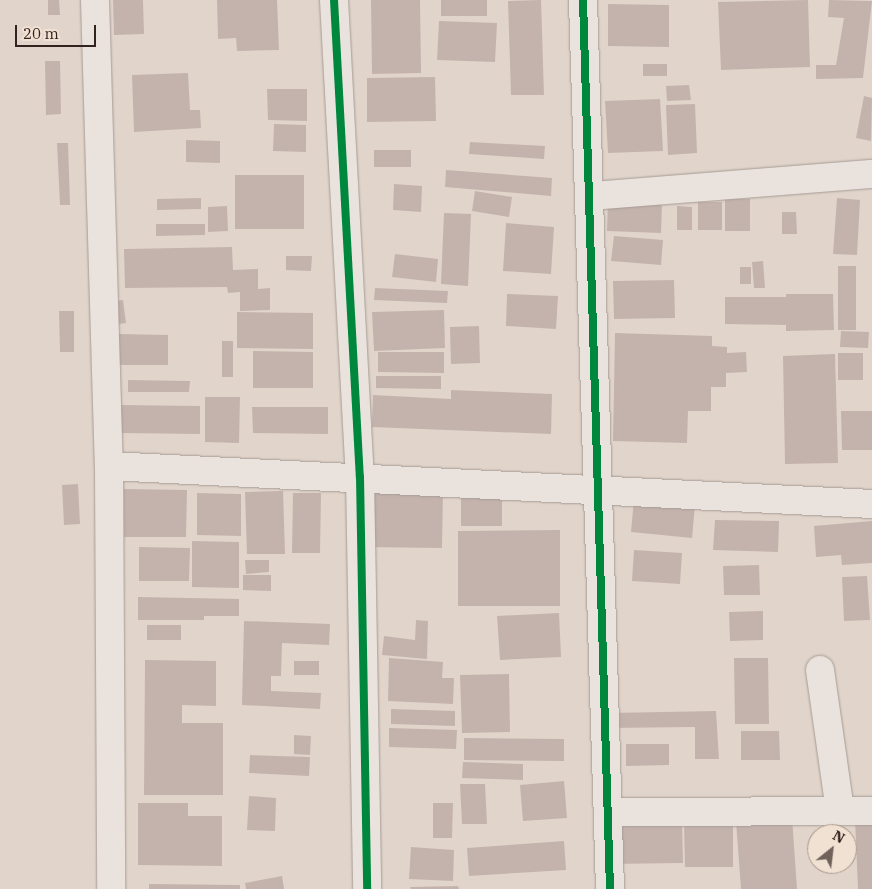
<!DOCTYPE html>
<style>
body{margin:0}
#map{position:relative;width:872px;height:889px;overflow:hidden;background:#e1d5cb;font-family:"IBM Plex Serif",serif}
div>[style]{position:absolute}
.building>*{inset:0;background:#c4b3ad}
.roads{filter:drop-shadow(0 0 1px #a69b95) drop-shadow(0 0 1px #a69b95)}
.minor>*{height:28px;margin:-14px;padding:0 14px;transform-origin:14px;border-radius:14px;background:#eae3dd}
.cycleway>*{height:8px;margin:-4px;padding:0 4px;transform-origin:4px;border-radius:4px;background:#00873e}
span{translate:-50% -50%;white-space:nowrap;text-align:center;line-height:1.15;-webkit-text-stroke:4.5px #f1e1d2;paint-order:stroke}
.north{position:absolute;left:807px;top:824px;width:50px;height:50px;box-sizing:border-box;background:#f1e1d2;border:1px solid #a5958a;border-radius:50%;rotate:29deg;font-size:14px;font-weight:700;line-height:20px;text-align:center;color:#33231f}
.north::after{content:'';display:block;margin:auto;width:18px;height:22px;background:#70615b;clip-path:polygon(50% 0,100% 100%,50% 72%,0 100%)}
.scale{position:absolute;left:15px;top:25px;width:81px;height:22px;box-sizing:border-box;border:2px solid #33231f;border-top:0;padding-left:6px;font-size:15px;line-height:18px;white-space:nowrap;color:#33231f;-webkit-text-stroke:4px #f1e1d2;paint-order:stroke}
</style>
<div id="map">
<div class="building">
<i style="clip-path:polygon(48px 0,59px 0,60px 15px,48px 15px)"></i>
<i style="clip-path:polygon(113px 0,143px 0,144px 34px,114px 35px)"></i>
<i style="clip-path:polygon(217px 0,277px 0,279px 50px,237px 51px,236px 38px,218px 39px)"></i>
<i style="clip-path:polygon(371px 0,420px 0,421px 73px,372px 74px)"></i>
<i style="clip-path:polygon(441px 0,487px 0,487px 16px,441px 16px)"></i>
<i style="clip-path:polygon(541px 0,544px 95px,511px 95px,508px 1px)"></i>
<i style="clip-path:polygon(808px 0,810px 67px,721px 70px,718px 2px)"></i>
<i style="clip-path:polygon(829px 0,872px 1px,863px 78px,816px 79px,816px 65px,836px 65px,844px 18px,828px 17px)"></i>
<i style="clip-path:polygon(608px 4px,669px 5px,669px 47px,608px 46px)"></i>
<i style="clip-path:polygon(439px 21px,497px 23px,495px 62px,437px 60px)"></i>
<i style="clip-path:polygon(45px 61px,60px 61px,61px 114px,46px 115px)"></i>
<i style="clip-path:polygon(643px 64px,667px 64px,667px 76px,643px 76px)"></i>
<i style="clip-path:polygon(188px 73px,190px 110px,200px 110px,201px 128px,134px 132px,132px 75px)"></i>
<i style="clip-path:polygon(435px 77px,436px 121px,367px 122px,367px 78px)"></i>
<i style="clip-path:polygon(689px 85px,691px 100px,667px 101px,666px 86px)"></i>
<i style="clip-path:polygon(267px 89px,307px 89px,307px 121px,268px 120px)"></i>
<i style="clip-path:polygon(864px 96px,872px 98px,871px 141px,856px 138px)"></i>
<i style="clip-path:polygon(660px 99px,663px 151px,608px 153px,605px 101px)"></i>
<i style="clip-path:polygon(695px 104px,697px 153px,668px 155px,666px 105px)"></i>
<i style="clip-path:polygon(274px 124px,306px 125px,306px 152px,273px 151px)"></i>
<i style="clip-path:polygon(186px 140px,220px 141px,220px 163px,186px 162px)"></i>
<i style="clip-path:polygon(470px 142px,545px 146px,544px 159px,469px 154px)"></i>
<i style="clip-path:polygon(57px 143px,68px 143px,70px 205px,60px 205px)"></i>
<i style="clip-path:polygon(374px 150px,411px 150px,411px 167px,374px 167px)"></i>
<i style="clip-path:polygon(446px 170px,552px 178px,551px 196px,445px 187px)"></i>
<i style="clip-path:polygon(235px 175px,304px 175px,304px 229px,235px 229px)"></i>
<i style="clip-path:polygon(394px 184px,422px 186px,421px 212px,393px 210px)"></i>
<i style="clip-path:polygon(475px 191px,512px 197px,509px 217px,472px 211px)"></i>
<i style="clip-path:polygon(201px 198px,201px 209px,157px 210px,157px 199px)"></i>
<i style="clip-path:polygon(837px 198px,860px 200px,857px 255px,833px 254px)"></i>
<i style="clip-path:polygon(725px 199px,750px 199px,750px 231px,725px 231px)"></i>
<i style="clip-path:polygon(608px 200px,662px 202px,661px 233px,607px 231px)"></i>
<i style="clip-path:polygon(698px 202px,722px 202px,722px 230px,698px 230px)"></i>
<i style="clip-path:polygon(227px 206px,228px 231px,208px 232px,208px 207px)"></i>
<i style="clip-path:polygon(677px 206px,692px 207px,692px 230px,677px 230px)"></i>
<i style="clip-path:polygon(782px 212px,796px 212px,797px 234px,782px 234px)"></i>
<i style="clip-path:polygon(444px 213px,471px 214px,468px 286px,441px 284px)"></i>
<i style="clip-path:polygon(506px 223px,554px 227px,551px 274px,503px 271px)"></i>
<i style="clip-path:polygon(156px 224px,205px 224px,205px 235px,156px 236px)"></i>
<i style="clip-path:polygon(614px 236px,663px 240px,661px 265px,611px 261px)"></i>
<i style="clip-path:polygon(232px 247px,233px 270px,258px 269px,258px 289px,270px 288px,270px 310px,240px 311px,240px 292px,228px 293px,227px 287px,125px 288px,124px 249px)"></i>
<i style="clip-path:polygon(395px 254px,438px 259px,436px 282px,392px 277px)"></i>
<i style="clip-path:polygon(286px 256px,312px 256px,311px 271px,286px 270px)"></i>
<i style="clip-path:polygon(763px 261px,765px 288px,754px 288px,752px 262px)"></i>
<i style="clip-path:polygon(838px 266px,856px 266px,856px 330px,838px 330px)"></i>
<i style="clip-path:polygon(740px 267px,751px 267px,751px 284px,740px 284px)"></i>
<i style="clip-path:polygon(674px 280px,675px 318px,614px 319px,613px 281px)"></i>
<i style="clip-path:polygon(375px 288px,448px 291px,447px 303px,374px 300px)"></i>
<i style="clip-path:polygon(507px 294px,558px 296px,556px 329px,506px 326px)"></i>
<i style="clip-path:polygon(786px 294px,833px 294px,834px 330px,786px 331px,786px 325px,725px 324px,725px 297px,786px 297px)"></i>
<i style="clip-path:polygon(123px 300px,126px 323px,110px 325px,108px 302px)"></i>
<i style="clip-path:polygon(444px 310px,445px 348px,374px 351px,372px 312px)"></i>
<i style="clip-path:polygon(59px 311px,74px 311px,74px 352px,60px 352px)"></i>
<i style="clip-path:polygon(237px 312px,313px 313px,313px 349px,237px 348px)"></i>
<i style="clip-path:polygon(479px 326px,480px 363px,451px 364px,450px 327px)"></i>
<i style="clip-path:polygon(841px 331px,869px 332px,868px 348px,840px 347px)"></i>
<i style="clip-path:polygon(615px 333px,712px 336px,712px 346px,727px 347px,727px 353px,746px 352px,747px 372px,726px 373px,726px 387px,711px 387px,711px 411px,688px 411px,687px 443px,613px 441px)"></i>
<i style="clip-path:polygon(119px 334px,168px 335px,168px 365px,119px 365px)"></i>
<i style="clip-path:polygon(222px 341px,233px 341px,233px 377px,222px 377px)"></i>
<i style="clip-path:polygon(253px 351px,313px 352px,313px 388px,253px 388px)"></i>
<i style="clip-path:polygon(378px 352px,444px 352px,444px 373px,378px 372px)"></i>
<i style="clip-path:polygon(838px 353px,863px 353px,863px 380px,838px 380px)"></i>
<i style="clip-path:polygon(835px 354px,838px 463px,785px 464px,783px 356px)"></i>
<i style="clip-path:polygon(376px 376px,441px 376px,441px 389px,376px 388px)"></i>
<i style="clip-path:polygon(128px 380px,190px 381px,189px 392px,128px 392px)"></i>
<i style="clip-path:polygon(451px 390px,552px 394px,551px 434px,372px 427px,373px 395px,451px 399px)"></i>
<i style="clip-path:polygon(205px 397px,240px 397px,239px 443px,205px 442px)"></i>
<i style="clip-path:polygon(120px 405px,200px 406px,200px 434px,119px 433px)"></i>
<i style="clip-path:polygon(252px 407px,328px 407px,328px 434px,253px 433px)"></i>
<i style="clip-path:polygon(841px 411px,872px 411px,872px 450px,842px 450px)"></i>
<i style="clip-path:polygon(78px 484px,80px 524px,64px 525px,62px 485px)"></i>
<i style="clip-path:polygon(124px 489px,187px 490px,186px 537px,124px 537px)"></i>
<i style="clip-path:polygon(363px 489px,443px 490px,442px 548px,363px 547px)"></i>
<i style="clip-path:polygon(283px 491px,285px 554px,247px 554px,245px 492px)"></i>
<i style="clip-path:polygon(197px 493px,241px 494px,241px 536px,197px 535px)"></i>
<i style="clip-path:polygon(293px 493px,321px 493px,320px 553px,292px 553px)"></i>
<i style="clip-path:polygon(461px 497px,502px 498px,502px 526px,461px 526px)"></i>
<i style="clip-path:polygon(634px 499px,695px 505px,692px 538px,631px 532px)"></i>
<i style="clip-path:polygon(715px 520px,779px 521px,778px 552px,713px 550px)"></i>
<i style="clip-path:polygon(872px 521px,872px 563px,842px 565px,841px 555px,816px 557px,814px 526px)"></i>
<i style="clip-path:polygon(560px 530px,560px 606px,458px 606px,458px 531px)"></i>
<i style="clip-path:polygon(192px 541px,239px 542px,239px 588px,192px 587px)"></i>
<i style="clip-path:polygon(139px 547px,190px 548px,189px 581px,139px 581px)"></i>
<i style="clip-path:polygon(634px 550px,682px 553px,680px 584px,632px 581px)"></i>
<i style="clip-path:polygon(245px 560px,269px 560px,269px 572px,246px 574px)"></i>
<i style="clip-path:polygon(759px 565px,760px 595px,724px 595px,723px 566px)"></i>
<i style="clip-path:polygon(243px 575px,271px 575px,271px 591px,243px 590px)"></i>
<i style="clip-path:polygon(867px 576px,870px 620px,844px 621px,842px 577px)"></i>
<i style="clip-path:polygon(138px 597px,239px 599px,239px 616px,204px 616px,204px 620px,138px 620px)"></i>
<i style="clip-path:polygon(763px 611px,763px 640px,730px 641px,729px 612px)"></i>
<i style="clip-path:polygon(559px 613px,561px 657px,500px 660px,497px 616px)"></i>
<i style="clip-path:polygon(416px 620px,428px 621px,427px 659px,382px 655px,384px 636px,415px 640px)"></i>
<i style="clip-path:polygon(244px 621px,330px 624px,329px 645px,282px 643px,281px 676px,271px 676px,271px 691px,321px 693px,320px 709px,242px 705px)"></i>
<i style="clip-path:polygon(147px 625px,181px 625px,181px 640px,147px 640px)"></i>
<i style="clip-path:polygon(389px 658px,443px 662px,442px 678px,454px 678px,453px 704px,388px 701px)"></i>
<i style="clip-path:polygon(734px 658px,768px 658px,769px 724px,735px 724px)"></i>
<i style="clip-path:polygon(145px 660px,216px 661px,216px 706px,182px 705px,182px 723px,223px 723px,223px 795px,144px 795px)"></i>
<i style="clip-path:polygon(294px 661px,319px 661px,319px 675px,294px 675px)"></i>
<i style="clip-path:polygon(509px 674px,510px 732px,462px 733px,460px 675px)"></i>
<i style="clip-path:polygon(391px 709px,455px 711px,455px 726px,391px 724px)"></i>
<i style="clip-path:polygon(716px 711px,719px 759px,695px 759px,695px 727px,609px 728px,609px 713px)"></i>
<i style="clip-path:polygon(389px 728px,457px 730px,456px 749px,389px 747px)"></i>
<i style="clip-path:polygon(741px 731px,779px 731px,780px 760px,741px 760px)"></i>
<i style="clip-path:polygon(294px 735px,311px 736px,310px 755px,294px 754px)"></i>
<i style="clip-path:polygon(464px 738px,564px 739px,564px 761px,464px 760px)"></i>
<i style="clip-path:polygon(626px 744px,669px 744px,669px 765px,626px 766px)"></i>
<i style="clip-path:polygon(250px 755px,310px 757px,309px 776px,249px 773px)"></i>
<i style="clip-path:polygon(463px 762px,523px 764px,523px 780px,462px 778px)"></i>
<i style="clip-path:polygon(564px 781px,567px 818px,523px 821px,520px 785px)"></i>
<i style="clip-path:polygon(460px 784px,485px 784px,487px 824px,462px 824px)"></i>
<i style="clip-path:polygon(249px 796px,276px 798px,275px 831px,247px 830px)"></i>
<i style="clip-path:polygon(138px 803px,188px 803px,188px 816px,222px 816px,222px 866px,138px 865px)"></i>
<i style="clip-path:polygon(433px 803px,453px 803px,452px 838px,433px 838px)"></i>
<i style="clip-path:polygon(792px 817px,797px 889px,741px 889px,736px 821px)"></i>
<i style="clip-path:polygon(855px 818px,872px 818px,872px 889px,858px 889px)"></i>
<i style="clip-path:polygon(609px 820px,682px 820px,683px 863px,610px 864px)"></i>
<i style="clip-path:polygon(684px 824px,733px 824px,733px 867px,685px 867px)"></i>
<i style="clip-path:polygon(564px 841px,566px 870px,469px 876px,467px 848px)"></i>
<i style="clip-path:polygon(411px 847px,454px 850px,453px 881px,409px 879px)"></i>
<i style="clip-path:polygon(282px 876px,284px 889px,246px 889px,245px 883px)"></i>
<i style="clip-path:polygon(149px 884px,240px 885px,240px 889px,149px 889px)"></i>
<i style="clip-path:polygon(458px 886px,459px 889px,411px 889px,410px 887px)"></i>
</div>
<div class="roads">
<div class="minor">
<i style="left:95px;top:0;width:466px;rotate:88.3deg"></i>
<i style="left:109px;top:466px;width:423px;rotate:89.7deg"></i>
<i style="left:334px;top:0;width:478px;rotate:86.9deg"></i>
<i style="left:360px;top:477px;width:412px;rotate:89deg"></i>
<i style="left:583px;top:0;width:889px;rotate:88.26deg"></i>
<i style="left:591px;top:196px;width:282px;rotate:-4.5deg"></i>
<i style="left:109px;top:466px;width:764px;rotate:2.85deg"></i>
<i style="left:820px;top:670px;width:142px;rotate:81.9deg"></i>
<i style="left:608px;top:812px;width:264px;rotate:-0.2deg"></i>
</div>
</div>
<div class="cycleway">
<i style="left:334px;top:0;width:478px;rotate:86.9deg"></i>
<i style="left:360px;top:477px;width:412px;rotate:89deg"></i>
<i style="left:583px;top:0;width:889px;rotate:88.26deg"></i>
</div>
<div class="north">N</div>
<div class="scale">20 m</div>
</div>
